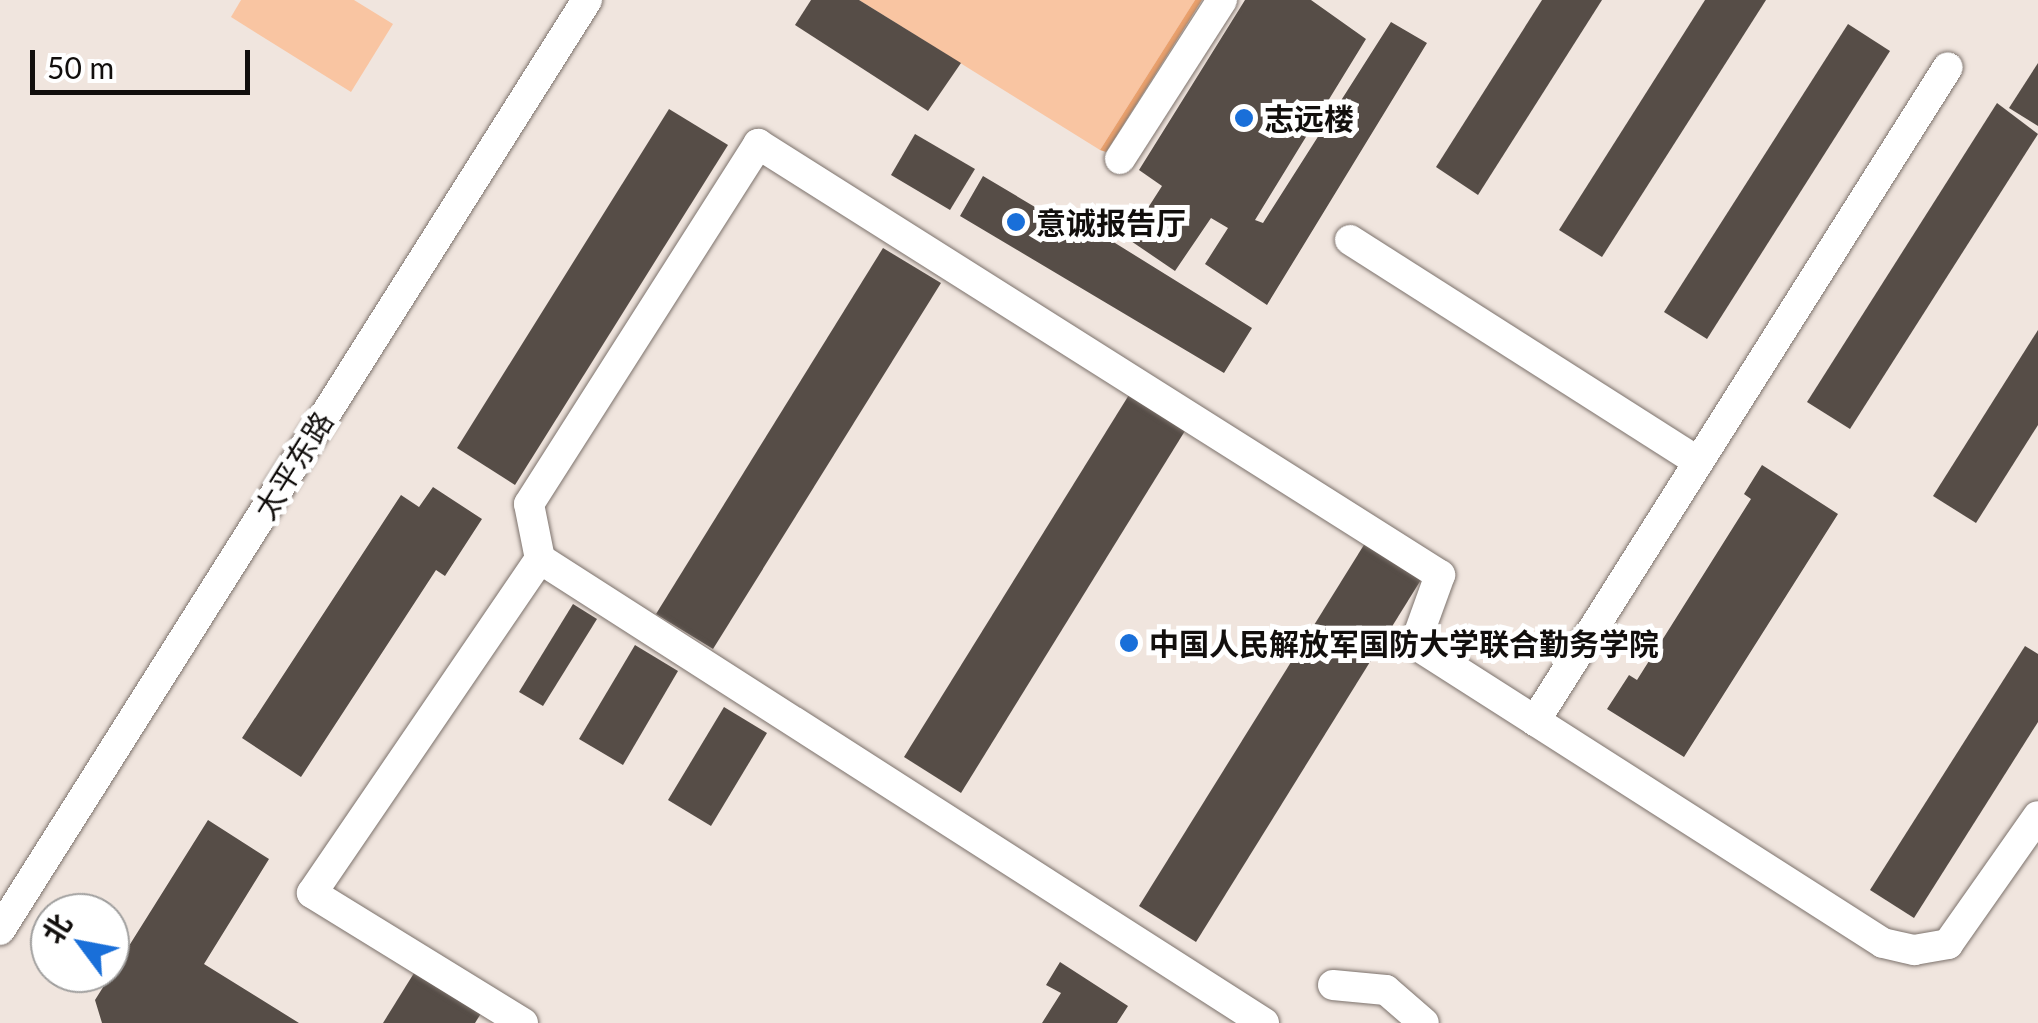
<!DOCTYPE html>
<meta charset="utf-8">
<style>
body{margin:0}
#map{position:relative;width:2038px;height:1023px;overflow:hidden;background:#f0e5de;font-family:Lato,"Noto Sans SC",sans-serif}
div>[style]{position:absolute}
.green>*{inset:0;background:#f9c5a2}
.forest>*{inset:0;background:#eca16c}
.building>*{inset:0;background:#564d47}
.roads{filter:drop-shadow(0 0 2px #7c726c) drop-shadow(0 0 2px #7c726c)}
.street>*{height:30px;margin:-15px;padding:0 15px;transform-origin:15px;border-radius:15px;background:#fff}
.dots>*{width:28px;height:28px;translate:-50% -50%;box-sizing:border-box;border:5px solid #fff;border-radius:50%}
span{translate:-50% -50%;white-space:nowrap;text-align:center;line-height:1.15;-webkit-text-stroke:10px #fff;paint-order:stroke}
.poi-label{font-size:30px;color:#120f0d;font-weight:700}
.left{translate:0 -50%;text-align:left}
.street-label{font-size:30px;color:#120f0d}
.north{position:absolute;left:30px;top:893px;width:100px;height:100px;box-sizing:border-box;background:#fff;border:2px solid #a09f9e;border-radius:50%;rotate:302deg;font-size:28px;font-weight:700;line-height:40px;text-align:center;color:#120f0d}
.north::after{content:'';display:block;margin:auto;width:35px;height:45px;background:#196fd9;clip-path:polygon(50% 0,100% 100%,50% 72%,0 100%)}
.scale{position:absolute;left:30px;top:50px;width:220px;height:45px;box-sizing:border-box;border:5px solid #120f0d;border-top:0;padding-left:12px;font-size:30px;line-height:35px;white-space:nowrap;color:#120f0d;-webkit-text-stroke:8px #fff;paint-order:stroke}
</style>
<div id="map">
<div class="green">
<i style="clip-path:polygon(241px 0,354px 0,393px 24px,351px 92px,231px 17px)"></i>
<i style="clip-path:polygon(859px 0,1195px 0,1100px 150px)"></i>
</div>
<div class="forest">
<i style="clip-path:polygon(1195px 0,1202px 0,1106px 152px,1100px 150px)"></i>
</div>
<div class="building">
<i style="clip-path:polygon(811px 0,859px 0,961px 63px,928px 111px,795px 25px)"></i>
<i style="clip-path:polygon(1245px 0,1311px 0,1366px 39px,1255px 220px,1263px 223px,1391px 22px,1427px 43px,1267px 305px,1205px 264px,1228px 228px,1211px 218px,1175px 271px,1128px 239px,1162px 186px,1139px 170px)"></i>
<i style="clip-path:polygon(1542px 0,1602px 0,1478px 195px,1436px 167px)"></i>
<i style="clip-path:polygon(1705px 0,1766px 0,1602px 257px,1559px 230px)"></i>
<i style="clip-path:polygon(1848px 24px,1890px 51px,1707px 339px,1664px 312px)"></i>
<i style="clip-path:polygon(2038px 63px,2038px 126px,2009px 108px)"></i>
<i style="clip-path:polygon(1997px 103px,2038px 134px,1850px 429px,1807px 402px)"></i>
<i style="clip-path:polygon(669px 109px,728px 145px,515px 485px,457px 448px)"></i>
<i style="clip-path:polygon(915px 134px,975px 169px,950px 210px,891px 175px)"></i>
<i style="clip-path:polygon(983px 176px,1072px 229px,1078px 220px,1252px 328px,1224px 373px,960px 216px)"></i>
<i style="clip-path:polygon(883px 248px,941px 283px,713px 649px,656px 614px)"></i>
<i style="clip-path:polygon(2038px 330px,2038px 425px,1976px 523px,1933px 496px)"></i>
<i style="clip-path:polygon(1132px 390px,1188px 426px,961px 793px,904px 757px)"></i>
<i style="clip-path:polygon(1762px 465px,1838px 514px,1684px 757px,1607px 709px,1629px 675px,1637px 680px,1751px 499px,1744px 494px)"></i>
<i style="clip-path:polygon(433px 487px,482px 519px,445px 576px,436px 570px,301px 777px,242px 738px,401px 495px,419px 507px)"></i>
<i style="clip-path:polygon(1367px 540px,1424px 575px,1196px 942px,1139px 906px)"></i>
<i style="clip-path:polygon(573px 604px,597px 619px,543px 706px,519px 692px)"></i>
<i style="clip-path:polygon(635px 645px,678px 671px,623px 765px,579px 739px)"></i>
<i style="clip-path:polygon(2025px 646px,2038px 654px,2038px 722px,1914px 918px,1870px 890px)"></i>
<i style="clip-path:polygon(724px 707px,767px 733px,711px 826px,668px 800px)"></i>
<i style="clip-path:polygon(208px 820px,269px 859px,204px 964px,299px 1023px,102px 1023px,95px 1000px)"></i>
<i style="clip-path:polygon(1060px 962px,1128px 1006px,1117px 1023px,1042px 1023px,1061px 993px,1046px 985px)"></i>
<i style="clip-path:polygon(419px 965px,485px 1007px,475px 1023px,383px 1023px)"></i>
</div>
<div class="roads">
<div class="street">
<i style="left:1120px;top:159px;width:189px;rotate:-57.3deg"></i>
<i style="left:1350px;top:240px;width:413px;rotate:32.5deg"></i>
<i style="left:1535px;top:721px;width:773px;rotate:-57.73deg"></i>
<i style="left:0;top:930px;width:1100px;rotate:-57.74deg"></i>
<i style="left:1333px;top:985px;width:53px;rotate:5.4deg"></i>
<i style="left:1386px;top:990px;width:50px;rotate:41deg"></i>
<i style="left:523px;top:1023px;width:248px;rotate:-148.4deg"></i>
<i style="left:312px;top:893px;width:404px;rotate:-55.7deg"></i>
<i style="left:1264px;top:1023px;width:860px;rotate:-147.34deg"></i>
<i style="left:540px;top:559px;width:56px;rotate:-101.3deg"></i>
<i style="left:529px;top:504px;width:427px;rotate:-57.5deg"></i>
<i style="left:758px;top:144px;width:807px;rotate:32.29deg"></i>
<i style="left:1440px;top:575px;width:73px;rotate:109.9deg"></i>
<i style="left:1415px;top:644px;width:555px;rotate:32.57deg"></i>
<i style="left:1883px;top:943px;width:32px;rotate:13deg"></i>
<i style="left:1914px;top:950px;width:35px;rotate:-10deg"></i>
<i style="left:1948px;top:944px;width:156px;rotate:-54.9deg"></i>
</div>
</div>
<div class="dots">
<i style="left:1244px;top:118px;background:#196fd9"></i>
<i style="left:1016px;top:222px;background:#196fd9"></i>
<i style="left:1129px;top:643px;background:#196fd9"></i>
</div>
<div class="poi-label">
<span class="left" style="left:1264px;top:118px">志远楼</span>
<span class="left" style="left:1036px;top:222px">意诚报告厅</span>
<span class="left" style="left:1149px;top:643px">中国人民解放军国防大学联合勤务学院</span>
</div>
<div class="street-label">
<span style="left:293px;top:465px;rotate:-58deg">太平东路</span>
</div>
<div class="north">北</div>
<div class="scale">50 m</div>
</div>
